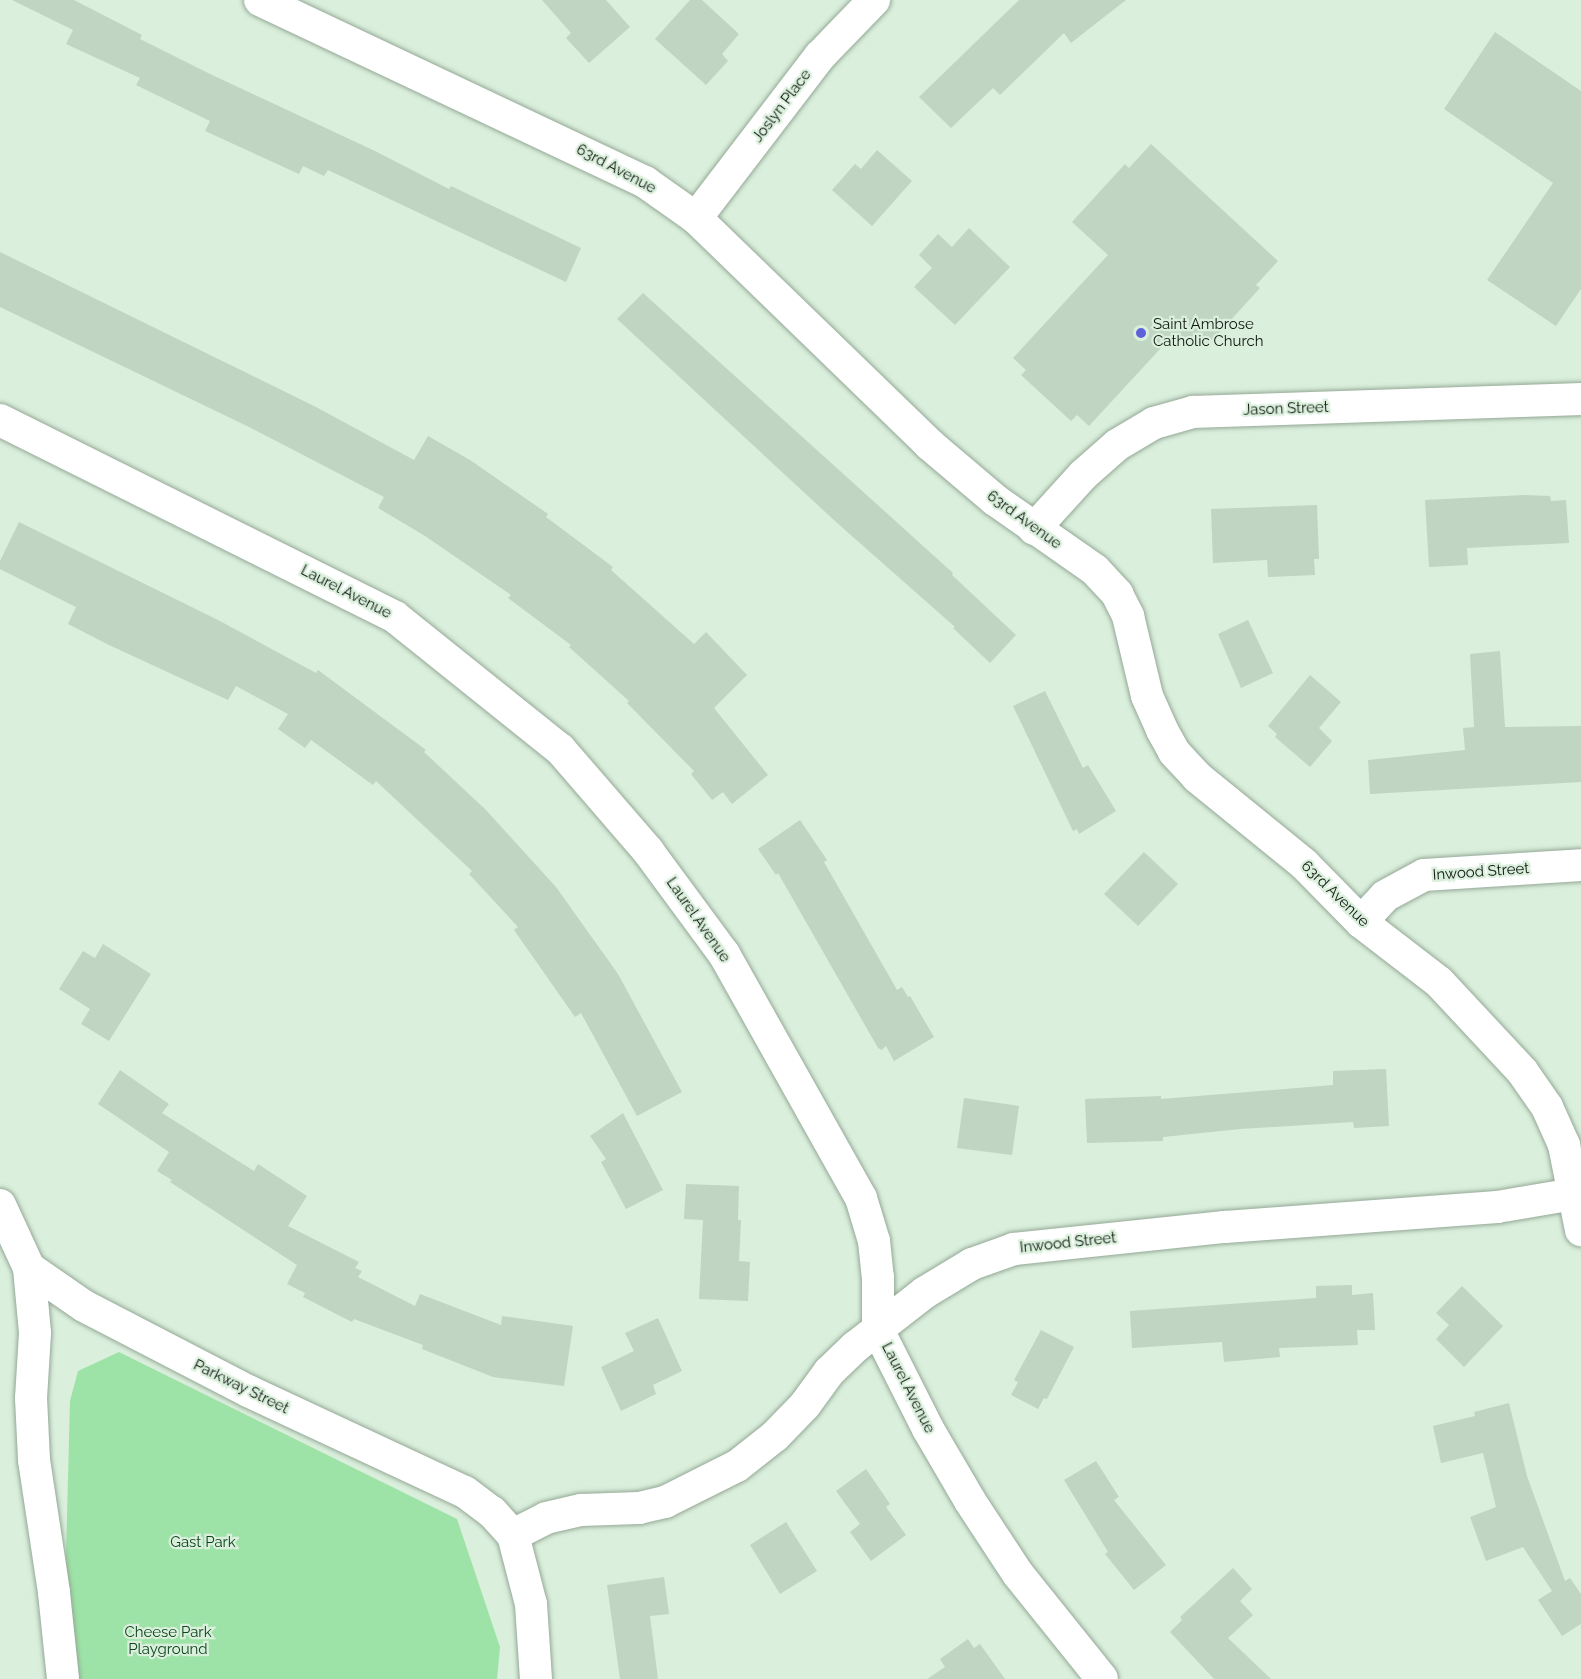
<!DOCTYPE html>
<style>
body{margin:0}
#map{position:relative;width:1581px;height:1679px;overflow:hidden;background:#daefdc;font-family:Raleway,sans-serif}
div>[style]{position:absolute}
.green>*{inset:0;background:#9de3a7}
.building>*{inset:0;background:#c0d5c2}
.roads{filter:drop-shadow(0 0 2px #94a896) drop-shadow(0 0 2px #94a896)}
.street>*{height:32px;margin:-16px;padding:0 16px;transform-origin:16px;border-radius:16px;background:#fff}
.dots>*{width:16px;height:16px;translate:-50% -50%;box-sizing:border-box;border:3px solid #daefdc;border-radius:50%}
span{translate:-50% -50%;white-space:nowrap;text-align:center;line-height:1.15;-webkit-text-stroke:4.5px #daefdc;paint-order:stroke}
.street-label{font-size:15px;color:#101710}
.poi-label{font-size:15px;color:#101710}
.left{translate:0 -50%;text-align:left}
.park-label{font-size:15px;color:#0d451c}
</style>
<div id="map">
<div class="green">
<i style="clip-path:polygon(119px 1352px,457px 1519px,500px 1647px,497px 1679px,76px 1679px,66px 1556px,70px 1401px,78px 1371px)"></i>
</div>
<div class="building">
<i style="clip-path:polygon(12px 0,74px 0,142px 35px,140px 39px,208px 73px,375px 151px,449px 189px,451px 186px,581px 248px,566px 282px,328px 170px,324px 176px,303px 166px,299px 174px,205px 131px,210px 121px,136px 85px,140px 78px,66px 44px,73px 30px)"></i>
<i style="clip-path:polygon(542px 0,606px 0,630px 27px,589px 63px,566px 38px,571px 33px)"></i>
<i style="clip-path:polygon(690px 0,702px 0,739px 34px,722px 54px,728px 61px,706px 85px,655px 39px)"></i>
<i style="clip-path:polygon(1019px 0,1126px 0,1071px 43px,1064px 33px,1000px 95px,993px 88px,951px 128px,919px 97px)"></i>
<i style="clip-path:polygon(1495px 32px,1581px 91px,1581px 289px,1556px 326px,1487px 280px,1553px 183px,1444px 109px)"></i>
<i style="clip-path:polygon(1151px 144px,1278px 261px,1256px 285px,1260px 288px,1208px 345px,1196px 334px,1184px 347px,1172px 336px,1089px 426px,1077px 415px,1071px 421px,1021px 375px,1026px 370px,1013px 358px,1108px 255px,1072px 222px,1125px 164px,1129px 168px)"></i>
<i style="clip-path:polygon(877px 150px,912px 181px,872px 226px,832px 190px,855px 164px,861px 169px)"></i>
<i style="clip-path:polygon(969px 228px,1010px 267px,955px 325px,914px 287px,932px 268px,919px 255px,938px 234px,952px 247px)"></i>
<i style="clip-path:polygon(0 252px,316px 407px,414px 460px,428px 436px,470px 460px,548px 514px,546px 517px,613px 567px,611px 570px,694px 644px,706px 632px,747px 675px,714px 708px,768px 775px,732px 804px,723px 792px,712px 800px,691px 774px,694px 771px,627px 703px,629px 701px,569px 647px,571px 645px,508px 598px,511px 595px,425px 536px,378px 508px,384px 497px,249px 427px,0 307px)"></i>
<i style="clip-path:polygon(643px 293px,953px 573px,952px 575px,1016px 635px,990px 663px,953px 628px,955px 627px,836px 522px,617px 319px)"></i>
<i style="clip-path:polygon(1524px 495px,1550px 496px,1551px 501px,1566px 500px,1569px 543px,1467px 548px,1468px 565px,1429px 567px,1425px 500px)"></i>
<i style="clip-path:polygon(1317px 505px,1319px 559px,1314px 559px,1315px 575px,1268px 577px,1267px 560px,1213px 563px,1211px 509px)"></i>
<i style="clip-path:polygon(19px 522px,218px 620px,316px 673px,318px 670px,426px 750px,424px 752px,486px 810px,556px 887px,618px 974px,682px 1092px,637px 1116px,581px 1013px,575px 1017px,514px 930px,518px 927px,469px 874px,472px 871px,376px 781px,373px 785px,311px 740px,305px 748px,278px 729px,288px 714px,236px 686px,228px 700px,109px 645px,68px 624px,76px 607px,0 569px,0 561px)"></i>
<i style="clip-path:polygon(1248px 620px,1273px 673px,1241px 688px,1218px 634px)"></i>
<i style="clip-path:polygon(1500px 651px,1505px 727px,1581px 726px,1581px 782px,1370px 794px,1368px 760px,1465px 750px,1463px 728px,1474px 727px,1470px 654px)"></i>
<i style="clip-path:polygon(1310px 675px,1341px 702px,1319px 728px,1332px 741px,1310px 767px,1275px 737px,1277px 734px,1268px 726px)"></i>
<i style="clip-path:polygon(1045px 691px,1083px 768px,1088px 765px,1116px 811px,1079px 834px,1077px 829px,1073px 831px,1013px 706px)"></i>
<i style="clip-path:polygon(800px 820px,827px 860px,824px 862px,897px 990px,902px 987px,908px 997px,910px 996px,934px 1037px,894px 1061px,886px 1046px,882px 1050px,878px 1048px,778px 873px,776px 875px,758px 849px)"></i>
<i style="clip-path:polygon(1144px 852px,1178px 884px,1138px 926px,1104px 894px)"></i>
<i style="clip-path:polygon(103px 944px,151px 974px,109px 1041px,81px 1024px,90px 1009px,59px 989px,83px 951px,95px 958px)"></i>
<i style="clip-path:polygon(1386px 1069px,1389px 1126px,1354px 1128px,1353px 1122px,1240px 1129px,1163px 1137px,1163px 1141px,1087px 1143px,1085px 1099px,1161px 1096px,1161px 1099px,1333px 1085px,1333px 1071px)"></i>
<i style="clip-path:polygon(120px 1070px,169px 1104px,162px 1113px,254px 1171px,258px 1164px,307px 1196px,288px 1226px,359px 1262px,355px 1268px,362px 1271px,358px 1277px,415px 1306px,420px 1294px,501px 1325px,502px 1316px,573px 1326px,564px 1386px,493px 1377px,422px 1349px,423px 1345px,354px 1319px,352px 1322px,303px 1297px,305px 1293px,287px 1284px,297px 1265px,170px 1182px,172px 1180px,157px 1171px,169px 1152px,98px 1104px)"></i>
<i style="clip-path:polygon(964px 1098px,1019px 1106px,1012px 1155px,957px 1148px)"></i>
<i style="clip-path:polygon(623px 1113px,663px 1190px,626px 1209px,601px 1162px,606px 1159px,590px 1136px)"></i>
<i style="clip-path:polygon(686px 1184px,739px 1186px,738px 1220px,741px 1220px,739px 1261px,750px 1262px,748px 1301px,699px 1299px,703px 1220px,684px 1219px)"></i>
<i style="clip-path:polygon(1352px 1285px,1352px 1295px,1373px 1293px,1375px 1330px,1357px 1330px,1358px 1345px,1279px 1348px,1280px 1357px,1224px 1362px,1222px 1342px,1132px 1348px,1130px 1311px,1316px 1298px,1316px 1286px)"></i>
<i style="clip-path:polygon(1462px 1286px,1503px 1326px,1464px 1367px,1436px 1339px,1449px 1325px,1436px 1313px)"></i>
<i style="clip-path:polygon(658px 1318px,682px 1371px,653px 1385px,656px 1394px,621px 1411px,601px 1367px,634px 1351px,625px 1333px)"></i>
<i style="clip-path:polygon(1041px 1330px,1074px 1347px,1047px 1399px,1044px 1398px,1038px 1409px,1011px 1395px,1018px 1382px,1014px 1380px)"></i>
<i style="clip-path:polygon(1509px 1403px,1527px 1476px,1565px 1581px,1570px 1578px,1581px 1594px,1581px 1624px,1562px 1636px,1538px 1600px,1552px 1591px,1523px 1547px,1486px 1561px,1470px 1517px,1496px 1507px,1483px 1453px,1441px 1463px,1433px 1426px,1475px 1416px,1474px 1412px)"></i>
<i style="clip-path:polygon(1096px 1461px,1119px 1497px,1114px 1500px,1166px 1565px,1134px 1590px,1105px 1554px,1108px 1552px,1064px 1480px)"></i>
<i style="clip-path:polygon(866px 1469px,890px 1504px,886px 1507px,906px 1535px,871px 1561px,850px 1532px,860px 1524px,836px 1491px)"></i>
<i style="clip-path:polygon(786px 1522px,817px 1571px,780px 1594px,750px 1545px)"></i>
<i style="clip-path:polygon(1233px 1568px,1252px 1589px,1240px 1601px,1253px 1615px,1228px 1638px,1271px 1679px,1214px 1679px,1170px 1632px,1182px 1620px,1180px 1617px)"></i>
<i style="clip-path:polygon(664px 1577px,669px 1614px,650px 1616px,658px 1679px,620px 1679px,607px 1585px)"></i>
<i style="clip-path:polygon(968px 1639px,974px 1648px,980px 1644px,1005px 1679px,927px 1679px,945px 1667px,940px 1659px)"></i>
</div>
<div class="roads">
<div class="street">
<i style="left:260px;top:0;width:426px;rotate:25.3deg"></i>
<i style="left:645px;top:182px;width:62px;rotate:35.2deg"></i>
<i style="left:696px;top:218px;width:325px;rotate:44.1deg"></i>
<i style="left:929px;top:444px;width:87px;rotate:40.3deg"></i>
<i style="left:995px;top:500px;width:122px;rotate:35deg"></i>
<i style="left:1095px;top:570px;width:33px;rotate:47deg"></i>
<i style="left:1117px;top:594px;width:25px;rotate:63deg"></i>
<i style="left:1128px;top:616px;width:82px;rotate:76.6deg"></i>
<i style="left:1147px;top:696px;width:37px;rotate:66deg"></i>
<i style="left:1162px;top:730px;width:25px;rotate:61deg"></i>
<i style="left:1174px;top:752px;width:34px;rotate:47deg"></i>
<i style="left:1197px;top:777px;width:138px;rotate:39.1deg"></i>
<i style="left:1304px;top:864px;width:81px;rotate:45.5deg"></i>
<i style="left:1361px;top:922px;width:98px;rotate:37.6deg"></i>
<i style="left:1439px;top:982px;width:122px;rotate:47deg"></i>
<i style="left:1522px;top:1071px;width:44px;rotate:55.2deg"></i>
<i style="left:1547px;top:1107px;width:42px;rotate:65.9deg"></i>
<i style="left:1564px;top:1145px;width:87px;rotate:78.7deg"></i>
<i style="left:696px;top:218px;width:204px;rotate:-52.6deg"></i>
<i style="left:820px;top:56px;width:78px;rotate:-46deg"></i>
<i style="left:0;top:420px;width:441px;rotate:26.5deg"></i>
<i style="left:395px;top:617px;width:211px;rotate:38.7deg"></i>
<i style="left:560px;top:749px;width:135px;rotate:49.2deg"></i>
<i style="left:648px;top:851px;width:128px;rotate:53.6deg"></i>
<i style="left:724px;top:954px;width:280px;rotate:60.7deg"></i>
<i style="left:861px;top:1198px;width:45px;rotate:73.2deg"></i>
<i style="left:874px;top:1241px;width:36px;rotate:84deg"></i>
<i style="left:878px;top:1277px;width:53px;rotate:90deg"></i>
<i style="left:878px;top:1330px;width:111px;rotate:63.2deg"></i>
<i style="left:928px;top:1429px;width:83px;rotate:59.7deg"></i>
<i style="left:970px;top:1501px;width:87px;rotate:56.7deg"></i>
<i style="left:1018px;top:1574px;width:134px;rotate:51.3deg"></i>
<i style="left:1034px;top:529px;width:73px;rotate:-47.8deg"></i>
<i style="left:1083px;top:475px;width:45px;rotate:-41.4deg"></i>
<i style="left:1117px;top:445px;width:43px;rotate:-30.7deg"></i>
<i style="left:1154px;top:423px;width:41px;rotate:-15.8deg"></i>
<i style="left:1193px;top:412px;width:388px;rotate:-1.9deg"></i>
<i style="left:1361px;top:922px;width:35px;rotate:-47deg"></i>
<i style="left:1385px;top:896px;width:44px;rotate:-28.3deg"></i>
<i style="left:1424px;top:875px;width:157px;rotate:-3.6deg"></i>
<i style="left:0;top:1205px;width:69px;rotate:65.3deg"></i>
<i style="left:29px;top:1268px;width:67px;rotate:34.6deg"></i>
<i style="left:84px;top:1306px;width:185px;rotate:27.4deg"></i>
<i style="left:248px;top:1391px;width:239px;rotate:25deg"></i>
<i style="left:465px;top:1492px;width:34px;rotate:37deg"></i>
<i style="left:492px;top:1512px;width:31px;rotate:48deg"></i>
<i style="left:513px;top:1535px;width:71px;rotate:75.4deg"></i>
<i style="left:531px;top:1604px;width:75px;rotate:86.2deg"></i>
<i style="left:29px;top:1268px;width:65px;rotate:84.7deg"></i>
<i style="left:35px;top:1333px;width:65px;rotate:93.5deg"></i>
<i style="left:31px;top:1398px;width:62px;rotate:87.2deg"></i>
<i style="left:34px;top:1460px;width:134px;rotate:81.4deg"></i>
<i style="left:54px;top:1593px;width:86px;rotate:84deg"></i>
<i style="left:513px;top:1535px;width:37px;rotate:-27deg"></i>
<i style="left:546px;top:1518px;width:36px;rotate:-13deg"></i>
<i style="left:581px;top:1510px;width:58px;rotate:-2deg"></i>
<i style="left:639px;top:1508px;width:27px;rotate:-13deg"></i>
<i style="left:665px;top:1502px;width:80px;rotate:-26.6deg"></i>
<i style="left:737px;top:1466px;width:48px;rotate:-38.3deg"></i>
<i style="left:775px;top:1436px;width:43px;rotate:-45.9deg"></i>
<i style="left:805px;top:1405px;width:41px;rotate:-54deg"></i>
<i style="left:829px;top:1372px;width:36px;rotate:-44deg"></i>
<i style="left:855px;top:1347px;width:88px;rotate:-38deg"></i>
<i style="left:924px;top:1293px;width:56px;rotate:-31.1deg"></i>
<i style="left:972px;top:1264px;width:45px;rotate:-19.7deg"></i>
<i style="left:1014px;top:1249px;width:212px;rotate:-6deg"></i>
<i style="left:1225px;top:1227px;width:273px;rotate:-4.2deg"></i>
<i style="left:1497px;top:1207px;width:78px;rotate:-9.6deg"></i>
</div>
</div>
<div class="dots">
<i style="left:1141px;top:333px;background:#5e62da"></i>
</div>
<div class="street-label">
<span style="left:782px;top:106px;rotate:-53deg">Joslyn Place</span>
<span style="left:616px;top:169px;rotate:28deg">63rd Avenue</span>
<span style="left:1286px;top:409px;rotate:-2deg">Jason Street</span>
<span style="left:1024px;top:520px;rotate:36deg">63rd Avenue</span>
<span style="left:346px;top:592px;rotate:27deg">Laurel Avenue</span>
<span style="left:1481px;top:872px;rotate:-4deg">Inwood Street</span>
<span style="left:1335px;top:894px;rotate:44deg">63rd Avenue</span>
<span style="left:698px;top:920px;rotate:55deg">Laurel Avenue</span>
<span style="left:1068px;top:1243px;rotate:-6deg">Inwood Street</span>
<span style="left:241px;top:1387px;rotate:26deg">Parkway Street</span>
<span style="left:908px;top:1388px;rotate:63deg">Laurel Avenue</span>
</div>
<div class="poi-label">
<span class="left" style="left:1153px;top:333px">Saint Ambrose<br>Catholic Church</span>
</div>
<div class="park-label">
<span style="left:203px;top:1543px">Gast Park</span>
<span style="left:168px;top:1641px">Cheese Park<br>Playground</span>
</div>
</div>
